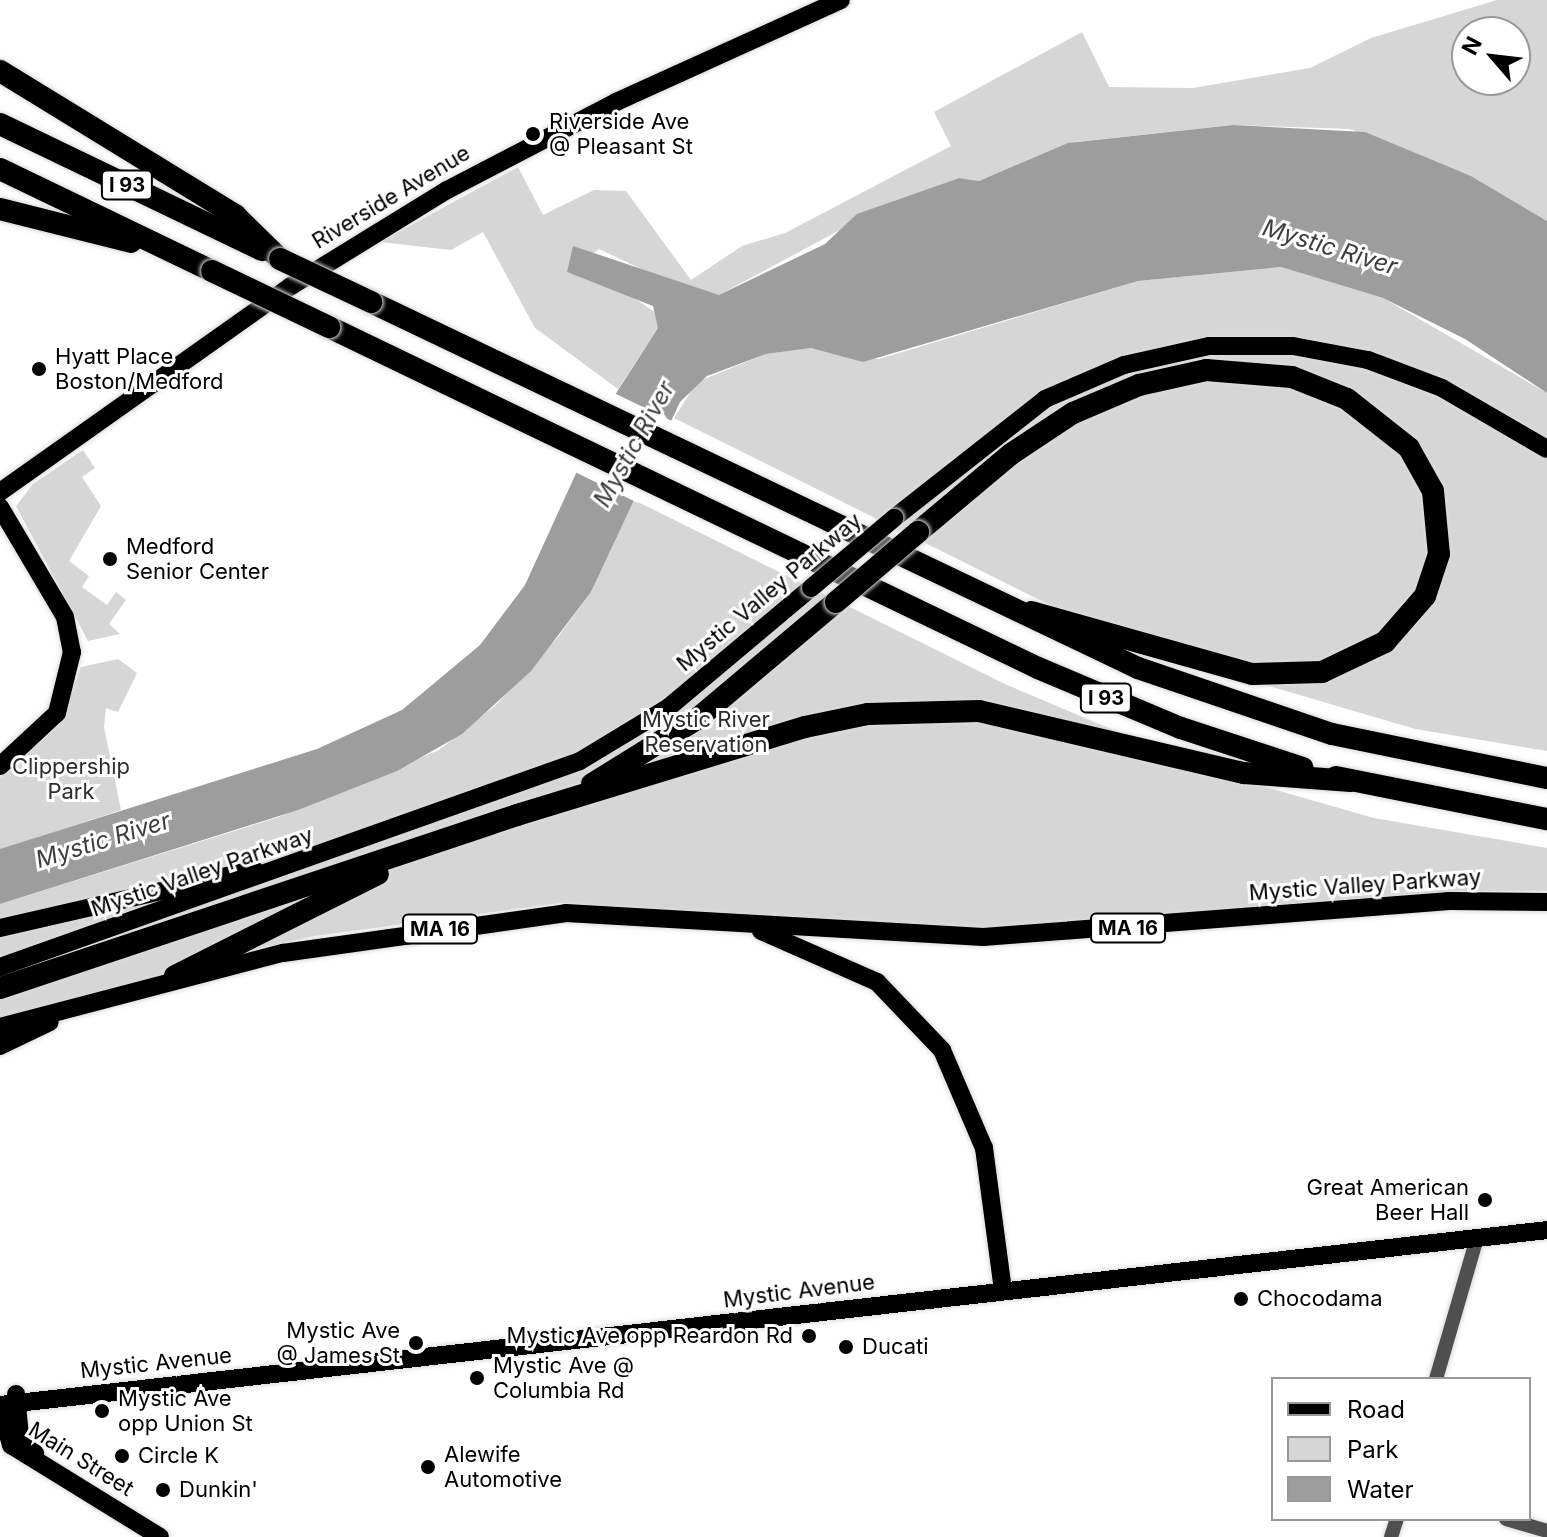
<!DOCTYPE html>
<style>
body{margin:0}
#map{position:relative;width:1547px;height:1537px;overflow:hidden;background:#fff;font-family:Inter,sans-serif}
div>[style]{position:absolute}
.green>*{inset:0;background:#d6d6d6}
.water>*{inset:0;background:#9d9d9d}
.pier>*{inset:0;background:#fff}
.roads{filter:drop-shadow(0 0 2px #dbdbdb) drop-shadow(0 0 2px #dbdbdb)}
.minor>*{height:14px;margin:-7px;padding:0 7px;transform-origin:7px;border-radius:7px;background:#4f4f4f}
.major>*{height:18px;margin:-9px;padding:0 9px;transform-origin:9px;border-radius:9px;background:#000}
.highway>*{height:22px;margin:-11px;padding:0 11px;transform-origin:11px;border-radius:11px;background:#000}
.bridges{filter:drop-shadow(0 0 2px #dbdbdb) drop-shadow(0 0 2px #dbdbdb)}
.major-bridge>*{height:18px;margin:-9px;padding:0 9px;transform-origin:9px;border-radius:9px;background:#000}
.highway-bridge>*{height:22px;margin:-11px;padding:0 11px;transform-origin:11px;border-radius:11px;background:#000}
.dots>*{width:22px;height:22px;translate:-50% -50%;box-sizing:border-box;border:4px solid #fff;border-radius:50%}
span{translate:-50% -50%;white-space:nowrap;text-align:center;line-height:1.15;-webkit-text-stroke:6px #fff;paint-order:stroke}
.shield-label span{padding:2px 6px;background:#fff;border:2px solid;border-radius:6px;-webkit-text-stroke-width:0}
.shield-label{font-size:20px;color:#000;font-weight:700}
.poi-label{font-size:22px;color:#000}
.left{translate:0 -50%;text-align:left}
.right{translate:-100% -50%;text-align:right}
.street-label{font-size:22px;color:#000}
.park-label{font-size:22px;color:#2d2d2d}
.water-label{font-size:24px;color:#3e3e3e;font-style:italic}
.legend{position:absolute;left:1271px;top:1377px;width:260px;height:144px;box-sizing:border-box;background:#fff;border:2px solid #999;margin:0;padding:10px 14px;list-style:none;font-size:24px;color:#000}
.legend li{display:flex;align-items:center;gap:16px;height:40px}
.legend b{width:40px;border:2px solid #999}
.north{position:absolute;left:1451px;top:16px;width:80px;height:80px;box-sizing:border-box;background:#fff;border:2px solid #999;border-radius:50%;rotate:298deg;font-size:22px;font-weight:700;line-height:32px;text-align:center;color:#000}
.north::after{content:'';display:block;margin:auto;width:28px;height:36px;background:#000;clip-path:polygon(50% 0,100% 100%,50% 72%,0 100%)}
</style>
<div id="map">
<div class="green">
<i style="clip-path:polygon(evenodd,1497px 0,1547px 0,1547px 221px,1471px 176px,1350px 129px,1233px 125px,1075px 142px,979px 181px,959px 178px,894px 201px,719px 295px,679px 287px,599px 249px,567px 272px,621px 289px,659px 315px,658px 328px,618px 389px,535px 328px,483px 232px,451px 250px,380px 242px,518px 167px,543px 215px,594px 190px,626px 191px,691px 280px,742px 246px,785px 233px,951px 146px,934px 112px,1082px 32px,1109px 87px,1193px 88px,1310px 68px,1371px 38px,1497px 0,1467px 32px,1515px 32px,1515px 80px,1467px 80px,1467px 32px)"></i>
<i style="clip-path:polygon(1281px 267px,1383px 298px,1547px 393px,1547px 751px,1415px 729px,1130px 645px,674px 418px,697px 382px,766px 354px,811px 348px,879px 359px,1138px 281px)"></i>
<i style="clip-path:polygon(83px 450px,95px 468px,82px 477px,101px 506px,69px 561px,89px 576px,82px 587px,107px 605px,116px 592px,126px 600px,109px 624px,120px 634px,88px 641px,16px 506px,33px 484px)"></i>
<i style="clip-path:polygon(634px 500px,1005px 684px,1210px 771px,1374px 818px,1547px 848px,1547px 891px,1455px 891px,970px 929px,561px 903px,315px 936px,224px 956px,0 1037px,0 904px,279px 817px,439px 750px,497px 704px,558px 637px,591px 592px)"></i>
<i style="clip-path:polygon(118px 659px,137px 673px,118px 712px,106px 708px,104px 727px,121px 810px,0 850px,0 777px,59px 725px,81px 667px)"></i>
</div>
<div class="water">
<i style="clip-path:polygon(1233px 125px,1365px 132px,1471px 176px,1547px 221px,1547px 393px,1465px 339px,1383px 298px,1281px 267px,1138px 281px,863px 362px,811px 348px,766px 354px,707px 376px,680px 402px,591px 592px,531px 671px,462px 734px,397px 771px,298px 810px,0 904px,0 849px,317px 749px,402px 710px,480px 645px,525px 585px,604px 412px,658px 328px,653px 306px,567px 272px,573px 246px,719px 295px,825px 244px,857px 214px,959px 178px,979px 181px,1068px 143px)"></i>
</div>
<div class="pier">
<i style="clip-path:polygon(612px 392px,676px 423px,638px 503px,573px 471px)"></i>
</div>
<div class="roads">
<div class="minor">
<i style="left:1436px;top:1379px;width:147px;rotate:-73.8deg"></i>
<i style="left:1506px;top:1519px;width:43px;rotate:16.3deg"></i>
<i style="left:1391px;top:1537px;width:19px;rotate:-72deg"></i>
</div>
<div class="major">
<i style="left:0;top:492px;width:357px;rotate:-35.3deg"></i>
<i style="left:291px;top:286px;width:183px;rotate:-31.6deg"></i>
<i style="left:447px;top:190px;width:191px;rotate:-27.5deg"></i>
<i style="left:616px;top:102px;width:247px;rotate:-24.4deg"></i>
<i style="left:0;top:507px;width:128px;rotate:59.4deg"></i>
<i style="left:65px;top:617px;width:36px;rotate:79deg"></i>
<i style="left:72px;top:652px;width:63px;rotate:103.8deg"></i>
<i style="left:57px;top:713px;width:78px;rotate:137.1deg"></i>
<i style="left:894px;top:518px;width:192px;rotate:-38.2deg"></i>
<i style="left:1045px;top:399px;width:86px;rotate:-23.3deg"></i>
<i style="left:1124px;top:365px;width:87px;rotate:-12.6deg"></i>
<i style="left:1209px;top:346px;width:84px"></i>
<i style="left:1293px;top:346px;width:76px;rotate:10.6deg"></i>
<i style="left:1368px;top:360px;width:79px;rotate:20.7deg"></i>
<i style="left:1442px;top:388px;width:121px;rotate:30.2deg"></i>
<i style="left:0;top:928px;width:261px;rotate:-12.9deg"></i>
<i style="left:761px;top:931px;width:127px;rotate:23.7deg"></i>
<i style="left:877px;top:982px;width:94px;rotate:46.3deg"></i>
<i style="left:942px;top:1050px;width:107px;rotate:66.8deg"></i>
<i style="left:984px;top:1148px;width:143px;rotate:82.4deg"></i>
<i style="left:0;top:967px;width:615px;rotate:-19.55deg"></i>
<i style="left:580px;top:761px;width:104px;rotate:-31.2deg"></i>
<i style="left:669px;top:707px;width:185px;rotate:-40deg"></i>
<i style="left:0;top:1027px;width:293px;rotate:-14.7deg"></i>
<i style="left:283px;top:953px;width:286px;rotate:-8deg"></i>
<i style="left:566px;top:913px;width:418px;rotate:3.3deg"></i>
<i style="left:983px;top:937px;width:468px;rotate:-4.4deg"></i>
<i style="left:1450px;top:901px;width:97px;rotate:0.6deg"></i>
<i style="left:0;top:1046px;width:55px;rotate:-25.6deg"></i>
<i style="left:16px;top:1394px;width:42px;rotate:84.6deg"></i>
<i style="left:20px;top:1436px;width:23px;rotate:49deg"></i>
<i style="left:0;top:1405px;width:1557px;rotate:-6.45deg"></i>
<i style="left:0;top:1406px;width:41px;rotate:74.2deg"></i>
<i style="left:11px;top:1445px;width:175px;rotate:31.7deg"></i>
</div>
<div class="highway">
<i style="left:0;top:71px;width:276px;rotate:31.5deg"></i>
<i style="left:235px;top:215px;width:63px;rotate:44.4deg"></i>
<i style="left:0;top:124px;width:291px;rotate:25.7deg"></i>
<i style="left:0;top:169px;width:235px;rotate:25.7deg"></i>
<i style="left:0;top:209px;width:135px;rotate:14.1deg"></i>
<i style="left:371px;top:302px;width:850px;rotate:25.51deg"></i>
<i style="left:1138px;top:668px;width:205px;rotate:18.8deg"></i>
<i style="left:1332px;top:734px;width:219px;rotate:11.6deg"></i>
<i style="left:329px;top:327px;width:787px;rotate:25.69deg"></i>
<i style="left:1038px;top:668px;width:155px;rotate:22.8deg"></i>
<i style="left:1181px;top:728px;width:128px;rotate:18.2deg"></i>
<i style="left:918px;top:532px;width:121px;rotate:-40deg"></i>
<i style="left:1011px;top:454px;width:74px;rotate:-33.5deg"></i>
<i style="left:1073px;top:413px;width:72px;rotate:-23deg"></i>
<i style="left:1139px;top:385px;width:69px;rotate:-12.6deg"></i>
<i style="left:1206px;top:370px;width:86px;rotate:4.7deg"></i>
<i style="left:1292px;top:377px;width:59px;rotate:21.8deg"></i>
<i style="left:1347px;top:399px;width:79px;rotate:38.3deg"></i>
<i style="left:1409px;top:448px;width:49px;rotate:60.8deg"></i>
<i style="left:1433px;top:491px;width:63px;rotate:84.6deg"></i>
<i style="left:1439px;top:554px;width:44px;rotate:108.4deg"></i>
<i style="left:1425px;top:596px;width:61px;rotate:131deg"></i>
<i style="left:1385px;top:642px;width:70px;rotate:154.5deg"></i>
<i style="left:1322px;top:672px;width:70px;rotate:178.4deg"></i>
<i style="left:1252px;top:674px;width:229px;rotate:-164.3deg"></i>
<i style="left:1336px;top:777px;width:215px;rotate:11.3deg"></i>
<i style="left:592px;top:784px;width:123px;rotate:-31.8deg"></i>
<i style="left:697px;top:719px;width:182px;rotate:-40.1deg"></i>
<i style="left:175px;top:976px;width:227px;rotate:-26.7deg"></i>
<i style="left:0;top:988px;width:545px;rotate:-18.5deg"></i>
<i style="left:517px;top:815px;width:301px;rotate:-17deg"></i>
<i style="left:805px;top:727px;width:64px;rotate:-11.7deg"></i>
<i style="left:868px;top:714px;width:111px;rotate:-1.5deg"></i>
<i style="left:979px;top:711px;width:272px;rotate:13.2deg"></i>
<i style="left:1244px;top:773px;width:107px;rotate:4.3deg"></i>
</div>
</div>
<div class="bridges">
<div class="major-bridge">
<i style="left:811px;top:588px;width:109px;rotate:-40.1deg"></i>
</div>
<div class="highway-bridge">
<i style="left:280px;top:259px;width:101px;rotate:25.3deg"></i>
<i style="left:212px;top:271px;width:130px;rotate:25.6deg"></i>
<i style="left:836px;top:602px;width:108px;rotate:-40.5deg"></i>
</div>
</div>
<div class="dots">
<i style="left:533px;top:134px;background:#000"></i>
<i style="left:39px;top:369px;background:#000"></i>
<i style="left:110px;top:559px;background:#000"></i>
<i style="left:1485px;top:1200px;background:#000"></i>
<i style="left:1241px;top:1299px;background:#000"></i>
<i style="left:809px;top:1336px;background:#000"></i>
<i style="left:416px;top:1343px;background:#000"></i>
<i style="left:846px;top:1347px;background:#000"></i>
<i style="left:477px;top:1378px;background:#000"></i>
<i style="left:102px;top:1411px;background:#000"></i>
<i style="left:122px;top:1456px;background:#000"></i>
<i style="left:428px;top:1467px;background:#000"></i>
<i style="left:163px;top:1490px;background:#000"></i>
</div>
<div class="shield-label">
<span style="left:127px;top:185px">I 93</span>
<span style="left:1106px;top:698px">I 93</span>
<span style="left:1128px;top:928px">MA 16</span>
<span style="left:440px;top:929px">MA 16</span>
</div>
<div class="poi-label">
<span class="left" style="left:549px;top:134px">Riverside Ave<br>@ Pleasant St</span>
<span class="left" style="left:55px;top:369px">Hyatt Place<br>Boston/Medford</span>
<span class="left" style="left:126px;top:559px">Medford<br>Senior Center</span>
<span class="right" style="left:1469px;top:1200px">Great American<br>Beer Hall</span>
<span class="left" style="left:1257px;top:1299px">Chocodama</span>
<span class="right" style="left:400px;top:1343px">Mystic Ave<br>@ James St</span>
<span class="right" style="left:793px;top:1336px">Mystic Ave opp Reardon Rd</span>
<span class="left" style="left:862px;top:1347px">Ducati</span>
<span class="left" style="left:493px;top:1378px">Mystic Ave @<br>Columbia Rd</span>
<span class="left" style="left:118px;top:1411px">Mystic Ave<br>opp Union St</span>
<span class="left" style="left:444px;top:1467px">Alewife<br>Automotive</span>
<span class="left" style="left:138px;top:1456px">Circle K</span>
<span class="left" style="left:179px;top:1490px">Dunkin'</span>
</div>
<div class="street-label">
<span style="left:391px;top:197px;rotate:-31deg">Riverside Avenue</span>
<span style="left:769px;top:592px;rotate:-40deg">Mystic Valley Parkway</span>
<span style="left:202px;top:872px;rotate:-19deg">Mystic Valley Parkway</span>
<span style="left:1365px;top:885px;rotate:-4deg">Mystic Valley Parkway</span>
<span style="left:799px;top:1291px;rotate:-7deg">Mystic Avenue</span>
<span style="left:156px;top:1363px;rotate:-6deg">Mystic Avenue</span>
<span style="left:81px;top:1459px;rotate:32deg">Main Street</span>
</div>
<div class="park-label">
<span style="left:706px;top:732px">Mystic River<br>Reservation</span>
<span style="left:71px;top:779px">Clippership<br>Park</span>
</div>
<div class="water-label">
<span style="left:1330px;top:247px;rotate:17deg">Mystic River</span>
<span style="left:634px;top:444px;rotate:-61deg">Mystic River</span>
<span style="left:103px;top:840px;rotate:-17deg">Mystic River</span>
</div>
<ul class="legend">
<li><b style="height:10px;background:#000"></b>Road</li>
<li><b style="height:22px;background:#d6d6d6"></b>Park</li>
<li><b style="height:22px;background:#9d9d9d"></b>Water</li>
</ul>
<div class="north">N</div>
</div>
